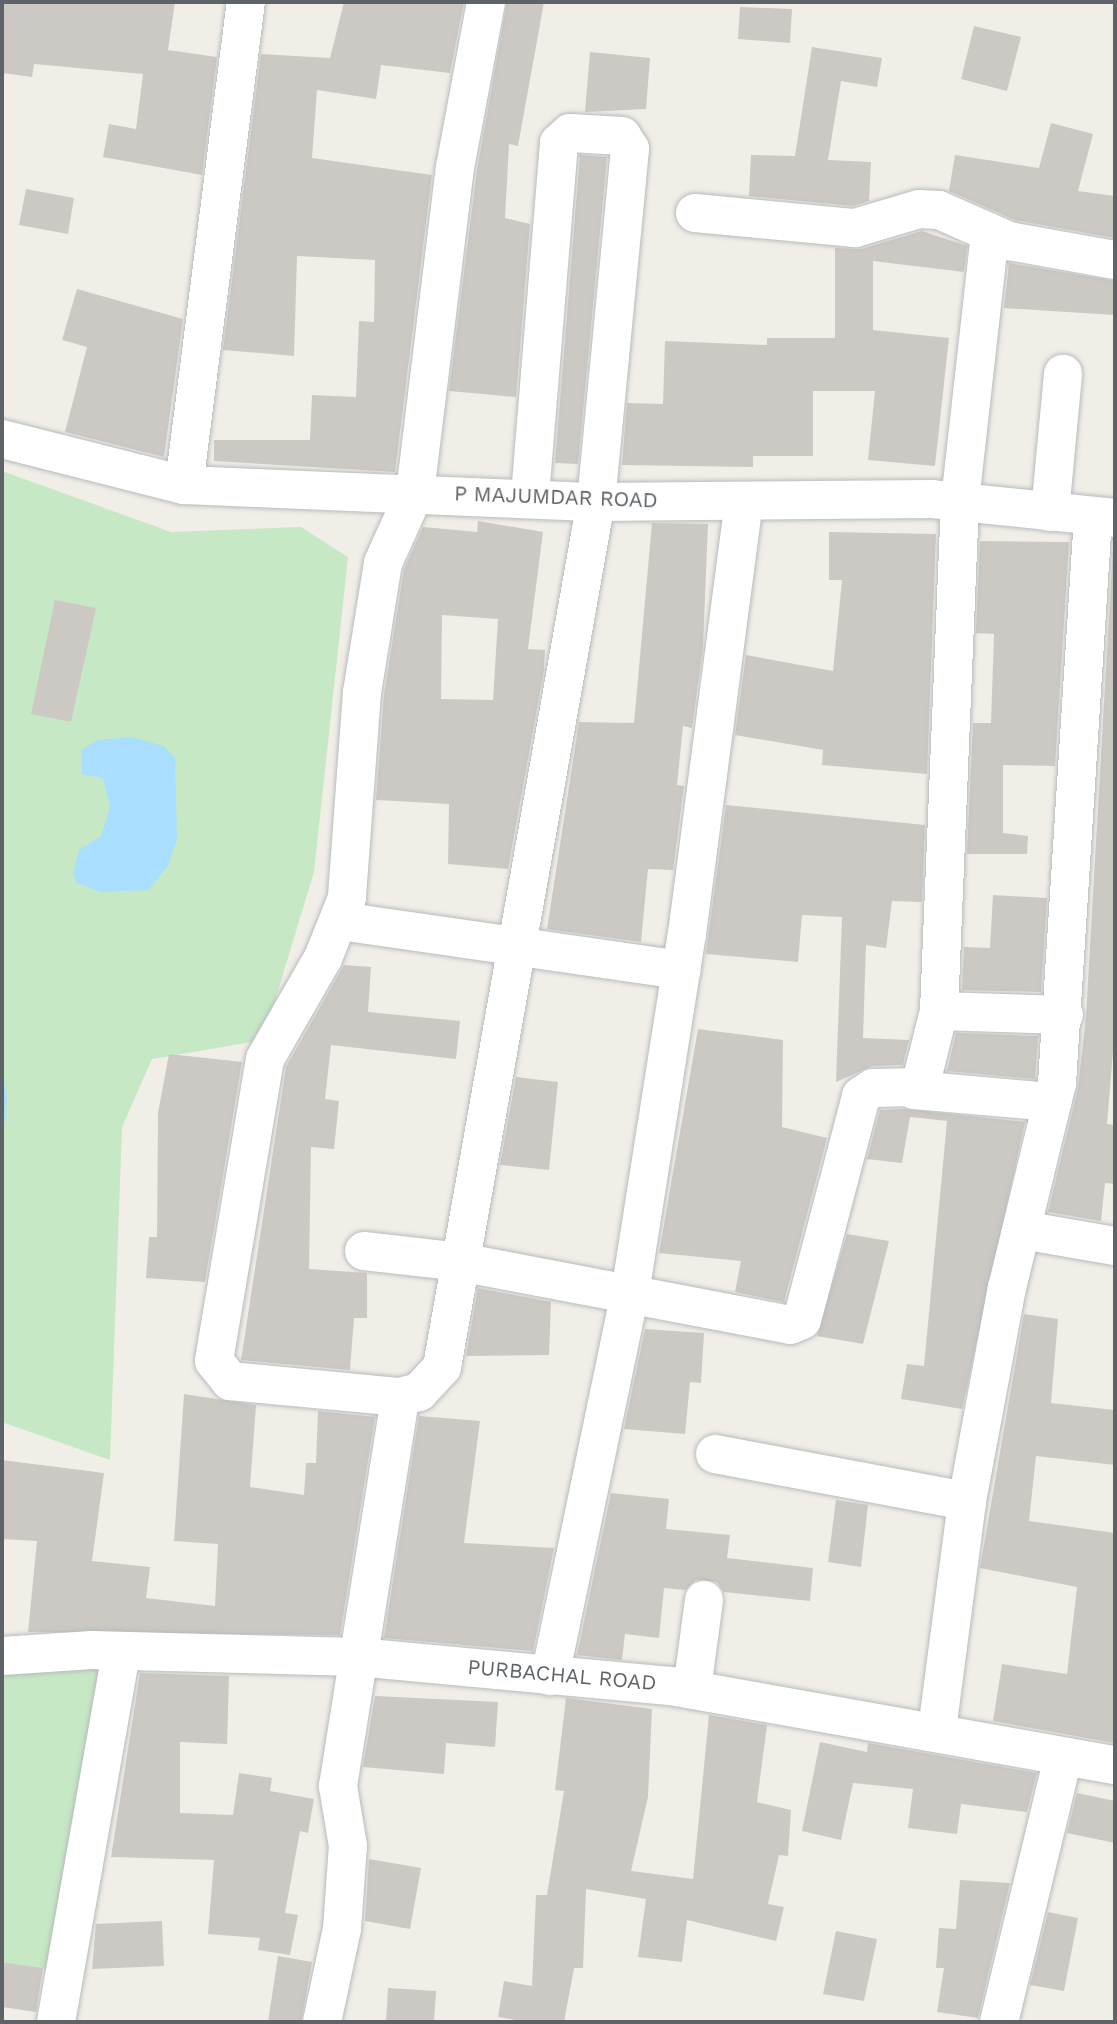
<!DOCTYPE html>
<style>
body{margin:0}
#map{position:relative;width:1117px;height:2024px;overflow:hidden;background:#f1eee7;font-family:"Work Sans",sans-serif}
div>[style]{position:absolute}
.green>*{inset:0;background:#c6e8c4}
.water>*{inset:0;background:#a9deff}
.building>*{inset:0;background:#ccc9c4}
.roads{filter:drop-shadow(0 0 2px #b7babe) drop-shadow(0 0 2px #b7babe)}
.minor>*{height:38px;margin:-19px;padding:0 19px;transform-origin:19px;border-radius:19px;background:#fff}
span{translate:-50% -50%;white-space:nowrap;text-align:center;line-height:1.15;-webkit-text-stroke:5px #fff;paint-order:stroke}
.street-label{font-size:21px;color:#5e6368}
.frame{position:absolute;inset:0;border:4px solid #5e6368;pointer-events:none}
</style>
<div id="map">
<div class="green">
<i style="clip-path:polygon(2px 471px,171px 532px,301px 527px,348px 557px,314px 872px,263px 1040px,152px 1059px,122px 1127px,110px 1460px,2px 1422px)"></i>
<i style="clip-path:polygon(120px 1652px,49px 1969px,2px 1962px,2px 1660px)"></i>
</div>
<div class="water">
<i style="clip-path:polygon(131px 737px,164px 746px,175px 758px,177px 839px,168px 866px,148px 890px,101px 892px,77px 883px,73px 874px,79px 850px,101px 836px,110px 807px,103px 778px,82px 774px,81px 750px,98px 740px)"></i>
<i style="clip-path:polygon(2px 1068px,7px 1099px,2px 1145px)"></i>
</div>
<div class="building">
<i style="clip-path:polygon(2px 2px,175px 2px,168px 50px,217px 57px,202px 175px,103px 157px,109px 124px,136px 129px,143px 74px,34px 64px,32px 77px,2px 73px)"></i>
<i style="clip-path:polygon(344px 2px,464px 2px,450px 73px,381px 65px,376px 99px,317px 90px,312px 158px,432px 175px,395px 472px,214px 461px,214px 440px,310px 440px,312px 395px,356px 397px,359px 321px,374px 322px,375px 260px,297px 256px,294px 356px,223px 350px,261px 54px,330px 58px)"></i>
<i style="clip-path:polygon(507px 2px,544px 2px,518px 146px,509px 144px,505px 218px,530px 224px,516px 397px,449px 391px,477px 170px)"></i>
<i style="clip-path:polygon(740px 7px,792px 9px,790px 43px,738px 39px)"></i>
<i style="clip-path:polygon(974px 26px,1021px 37px,1007px 91px,961px 79px)"></i>
<i style="clip-path:polygon(812px 47px,882px 58px,877px 87px,841px 81px,828px 160px,871px 162px,869px 201px,853px 206px,749px 196px,751px 155px,795px 156px)"></i>
<i style="clip-path:polygon(590px 52px,650px 58px,646px 109px,585px 112px)"></i>
<i style="clip-path:polygon(1051px 123px,1093px 134px,1078px 191px,1115px 196px,1115px 238px,1015px 220px,949px 191px,955px 155px,1039px 168px)"></i>
<i style="clip-path:polygon(580px 155px,607px 157px,578px 464px,555px 463px)"></i>
<i style="clip-path:polygon(26px 189px,74px 198px,68px 234px,19px 225px)"></i>
<i style="clip-path:polygon(922px 231px,967px 246px,964px 272px,873px 261px,873px 330px,949px 338px,935px 466px,868px 460px,875px 391px,813px 391px,813px 456px,753px 456px,753px 467px,622px 465px,627px 403px,663px 404px,665px 341px,767px 345px,767px 338px,835px 338px,835px 248px,861px 249px)"></i>
<i style="clip-path:polygon(1009px 263px,1115px 281px,1115px 315px,1004px 308px)"></i>
<i style="clip-path:polygon(77px 289px,183px 319px,164px 457px,65px 432px,87px 347px,62px 340px)"></i>
<i style="clip-path:polygon(evenodd,478px 521px,543px 532px,528px 649px,545px 650px,544px 670px,508px 869px,448px 864px,449px 804px,376px 800px,384px 695px,404px 569px,423px 527px,477px 532px,478px 521px,442px 615px,498px 619px,493px 700px,441px 699px,442px 615px)"></i>
<i style="clip-path:polygon(652px 523px,708px 524px,703px 647px,692px 728px,683px 726px,677px 785px,684px 786px,673px 870px,648px 869px,641px 942px,547px 929px,579px 722px,634px 723px)"></i>
<i style="clip-path:polygon(829px 532px,936px 534px,927px 774px,822px 765px,823px 750px,735px 735px,746px 655px,833px 671px,842px 580px,829px 580px)"></i>
<i style="clip-path:polygon(980px 541px,1069px 542px,1055px 766px,1003px 765px,1003px 833px,1028px 836px,1027px 854px,967px 854px,973px 723px,991px 723px,994px 634px,976px 633px)"></i>
<i style="clip-path:polygon(1113px 548px,1115px 1028px,1107px 1124px,1115px 1125px,1115px 1184px,1105px 1183px,1101px 1221px,1048px 1212px,1078px 1088px,1086px 1016px)"></i>
<i style="clip-path:polygon(55px 600px,96px 608px,71px 722px,31px 714px)"></i>
<i style="clip-path:polygon(726px 805px,925px 825px,922px 902px,892px 901px,886px 948px,866px 945px,863px 1038px,909px 1040px,903px 1065px,872px 1066px,836px 1082px,842px 917px,802px 915px,798px 962px,706px 954px)"></i>
<i style="clip-path:polygon(993px 895px,1047px 898px,1041px 992px,962px 990px,964px 947px,990px 948px)"></i>
<i style="clip-path:polygon(344px 965px,371px 967px,368px 1012px,460px 1021px,456px 1059px,331px 1045px,325px 1099px,339px 1101px,334px 1149px,311px 1147px,309px 1269px,367px 1273px,367px 1318px,354px 1318px,350px 1370px,241px 1360px,286px 1067px)"></i>
<i style="clip-path:polygon(698px 1029px,783px 1040px,782px 1127px,827px 1138px,784px 1302px,735px 1292px,741px 1261px,659px 1253px)"></i>
<i style="clip-path:polygon(956px 1033px,1038px 1036px,1035px 1079px,947px 1071px)"></i>
<i style="clip-path:polygon(169px 1054px,242px 1062px,205px 1282px,146px 1278px,149px 1237px,157px 1237px,158px 1113px)"></i>
<i style="clip-path:polygon(516px 1077px,558px 1082px,549px 1170px,500px 1165px)"></i>
<i style="clip-path:polygon(905px 1109px,1025px 1122px,962px 1409px,901px 1399px,907px 1364px,924px 1366px,947px 1121px,910px 1117px,902px 1163px,867px 1159px,880px 1110px)"></i>
<i style="clip-path:polygon(847px 1234px,889px 1241px,863px 1344px,817px 1336px)"></i>
<i style="clip-path:polygon(478px 1288px,551px 1302px,549px 1355px,466px 1356px)"></i>
<i style="clip-path:polygon(1024px 1314px,1058px 1319px,1051px 1403px,1115px 1410px,1115px 1465px,1036px 1456px,1029px 1521px,1115px 1533px,1115px 1743px,993px 1721px,1002px 1664px,1067px 1674px,1077px 1587px,980px 1568px)"></i>
<i style="clip-path:polygon(645px 1329px,704px 1333px,701px 1383px,690px 1382px,685px 1434px,624px 1429px)"></i>
<i style="clip-path:polygon(184px 1394px,256px 1405px,250px 1487px,304px 1495px,306px 1463px,316px 1463px,318px 1411px,375px 1417px,340px 1635px,28px 1632px,37px 1541px,2px 1539px,2px 1460px,104px 1473px,92px 1561px,150px 1567px,146px 1598px,215px 1606px,218px 1544px,174px 1541px)"></i>
<i style="clip-path:polygon(419px 1416px,480px 1421px,464px 1543px,554px 1548px,533px 1651px,384px 1638px)"></i>
<i style="clip-path:polygon(611px 1493px,669px 1499px,666px 1529px,730px 1535px,727px 1558px,813px 1568px,810px 1601px,724px 1592px,717px 1582px,696px 1580px,685px 1590px,664px 1588px,659px 1638px,625px 1634px,622px 1660px,577px 1655px)"></i>
<i style="clip-path:polygon(836px 1500px,868px 1505px,861px 1567px,828px 1562px)"></i>
<i style="clip-path:polygon(140px 1673px,229px 1676px,227px 1744px,180px 1742px,180px 1813px,233px 1815px,239px 1773px,272px 1778px,270px 1791px,314px 1799px,308px 1833px,300px 1831px,285px 1913px,298px 1915px,290px 1955px,258px 1950px,260px 1938px,208px 1934px,214px 1860px,111px 1857px)"></i>
<i style="clip-path:polygon(375px 1696px,498px 1702px,495px 1747px,446px 1743px,444px 1774px,363px 1767px)"></i>
<i style="clip-path:polygon(566px 1698px,652px 1709px,648px 1797px,631px 1871px,693px 1879px,709px 1715px,767px 1725px,757px 1802px,791px 1810px,788px 1856px,779px 1855px,768px 1904px,784px 1907px,776px 1941px,687px 1920px,682px 1962px,638px 1957px,646px 1899px,586px 1889px,583px 1968px,574px 1968px,564px 2022px,528px 2022px,498px 2017px,504px 1981px,532px 1986px,536px 1895px,547px 1895px,564px 1791px,555px 1790px)"></i>
<i style="clip-path:polygon(820px 1742px,867px 1752px,868px 1743px,1037px 1773px,1027px 1812px,961px 1804px,957px 1834px,908px 1828px,913px 1789px,853px 1783px,841px 1840px,802px 1831px)"></i>
<i style="clip-path:polygon(1077px 1793px,1115px 1801px,1115px 1843px,1067px 1833px)"></i>
<i style="clip-path:polygon(369px 1859px,421px 1868px,410px 1929px,365px 1921px)"></i>
<i style="clip-path:polygon(960px 1880px,1010px 1883px,978px 2018px,937px 2012px,944px 1968px,936px 1968px,939px 1928px,956px 1929px)"></i>
<i style="clip-path:polygon(1048px 1912px,1078px 1918px,1064px 1991px,1030px 1985px)"></i>
<i style="clip-path:polygon(162px 1921px,164px 1966px,92px 1969px,96px 1924px)"></i>
<i style="clip-path:polygon(836px 1931px,877px 1939px,864px 2001px,823px 1994px)"></i>
<i style="clip-path:polygon(278px 1956px,312px 1962px,301px 2022px,268px 2022px)"></i>
<i style="clip-path:polygon(2px 1962px,43px 1968px,36px 2012px,2px 2007px)"></i>
<i style="clip-path:polygon(388px 1988px,436px 1991px,434px 2022px,386px 2022px)"></i>
</div>
<div class="roads">
<div class="minor">
<i style="left:486px;top:2px;width:168px;rotate:100.6deg"></i>
<i style="left:455px;top:167px;width:327px;rotate:97deg"></i>
<i style="left:415px;top:492px;width:78px;rotate:114.3deg"></i>
<i style="left:383px;top:563px;width:131px;rotate:99.2deg"></i>
<i style="left:362px;top:692px;width:207px;rotate:94.2deg"></i>
<i style="left:347px;top:898px;width:65px;rotate:111.8deg"></i>
<i style="left:323px;top:958px;width:116px;rotate:119.9deg"></i>
<i style="left:265px;top:1059px;width:306px;rotate:99.6deg"></i>
<i style="left:214px;top:1361px;width:26px;rotate:51deg"></i>
<i style="left:230px;top:1381px;width:171px;rotate:5.4deg"></i>
<i style="left:400px;top:1397px;width:20px;rotate:-15deg"></i>
<i style="left:419px;top:1392px;width:34px;rotate:-47deg"></i>
<i style="left:442px;top:1367px;width:879px;rotate:-79.91deg"></i>
<i style="left:596px;top:502px;width:355px;rotate:-84.5deg"></i>
<i style="left:630px;top:149px;width:15px;rotate:-122deg"></i>
<i style="left:622px;top:136px;width:52px;rotate:-176.7deg"></i>
<i style="left:570px;top:133px;width:15px;rotate:138deg"></i>
<i style="left:559px;top:143px;width:353px;rotate:94.7deg"></i>
<i style="left:695px;top:213px;width:161px;rotate:5.4deg"></i>
<i style="left:855px;top:228px;width:67px;rotate:-16.5deg"></i>
<i style="left:919px;top:209px;width:20px;rotate:3deg"></i>
<i style="left:939px;top:210px;width:77px;rotate:23.9deg"></i>
<i style="left:2px;top:439px;width:188px;rotate:14.2deg"></i>
<i style="left:184px;top:485px;width:412px;rotate:2.4deg"></i>
<i style="left:596px;top:502px;width:336px;rotate:-0.5deg"></i>
<i style="left:932px;top:499px;width:184px;rotate:5.9deg"></i>
<i style="left:184px;top:485px;width:487px;rotate:-82.7deg"></i>
<i style="left:1050px;top:512px;width:139px;rotate:-84.6deg"></i>
<i style="left:340px;top:921px;width:345px;rotate:8.2deg"></i>
<i style="left:939px;top:1011px;width:125px;rotate:1.8deg"></i>
<i style="left:914px;top:1090px;width:139px;rotate:5deg"></i>
<i style="left:1022px;top:1230px;width:94px;rotate:9.8deg"></i>
<i style="left:364px;top:1251px;width:97px;rotate:6.5deg"></i>
<i style="left:460px;top:1262px;width:336px;rotate:10.8deg"></i>
<i style="left:790px;top:1325px;width:13px;rotate:-23deg"></i>
<i style="left:802px;top:1320px;width:232px;rotate:-75.2deg"></i>
<i style="left:861px;top:1096px;width:14px;rotate:-34deg"></i>
<i style="left:873px;top:1088px;width:47px;rotate:-1.2deg"></i>
<i style="left:920px;top:1087px;width:78px;rotate:-76deg"></i>
<i style="left:939px;top:1011px;width:510px;rotate:-87.64deg"></i>
<i style="left:960px;top:501px;width:259px;rotate:-83.6deg"></i>
<i style="left:989px;top:244px;width:20px;rotate:-9deg"></i>
<i style="left:1009px;top:241px;width:108px;rotate:10.2deg"></i>
<i style="left:715px;top:1454px;width:256px;rotate:10.6deg"></i>
<i style="left:2px;top:1656px;width:90px;rotate:-3.8deg"></i>
<i style="left:92px;top:1650px;width:265px;rotate:1.5deg"></i>
<i style="left:357px;top:1657px;width:314px;rotate:5.3deg"></i>
<i style="left:670px;top:1686px;width:452px;rotate:10.1deg"></i>
<i style="left:550px;top:1676px;width:391px;rotate:-78.2deg"></i>
<i style="left:630px;top:1293px;width:363px;rotate:-81deg"></i>
<i style="left:687px;top:934px;width:436px;rotate:-82.5deg"></i>
<i style="left:692px;top:1689px;width:90px;rotate:-82.3deg"></i>
<i style="left:937px;top:1730px;width:231px;rotate:-82.5deg"></i>
<i style="left:967px;top:1501px;width:217px;rotate:-79.4deg"></i>
<i style="left:1007px;top:1288px;width:211px;rotate:-76.3deg"></i>
<i style="left:1057px;top:1083px;width:567px;rotate:-86.36deg"></i>
<i style="left:56px;top:2022px;width:375px;rotate:-80deg"></i>
<i style="left:322px;top:2022px;width:95px;rotate:-77.9deg"></i>
<i style="left:342px;top:1929px;width:83px;rotate:-85.9deg"></i>
<i style="left:348px;top:1846px;width:61px;rotate:-99.5deg"></i>
<i style="left:338px;top:1786px;width:394px;rotate:-80.9deg"></i>
<i style="left:999px;top:2022px;width:272px;rotate:-76.4deg"></i>
</div>
</div>
<div class="street-label">
<span style="left:556px;top:497px;rotate:2deg">P MAJUMDAR ROAD</span>
<span style="left:562px;top:1675px;rotate:5deg">PURBACHAL ROAD</span>
</div>
<div class="frame"></div>
</div>
